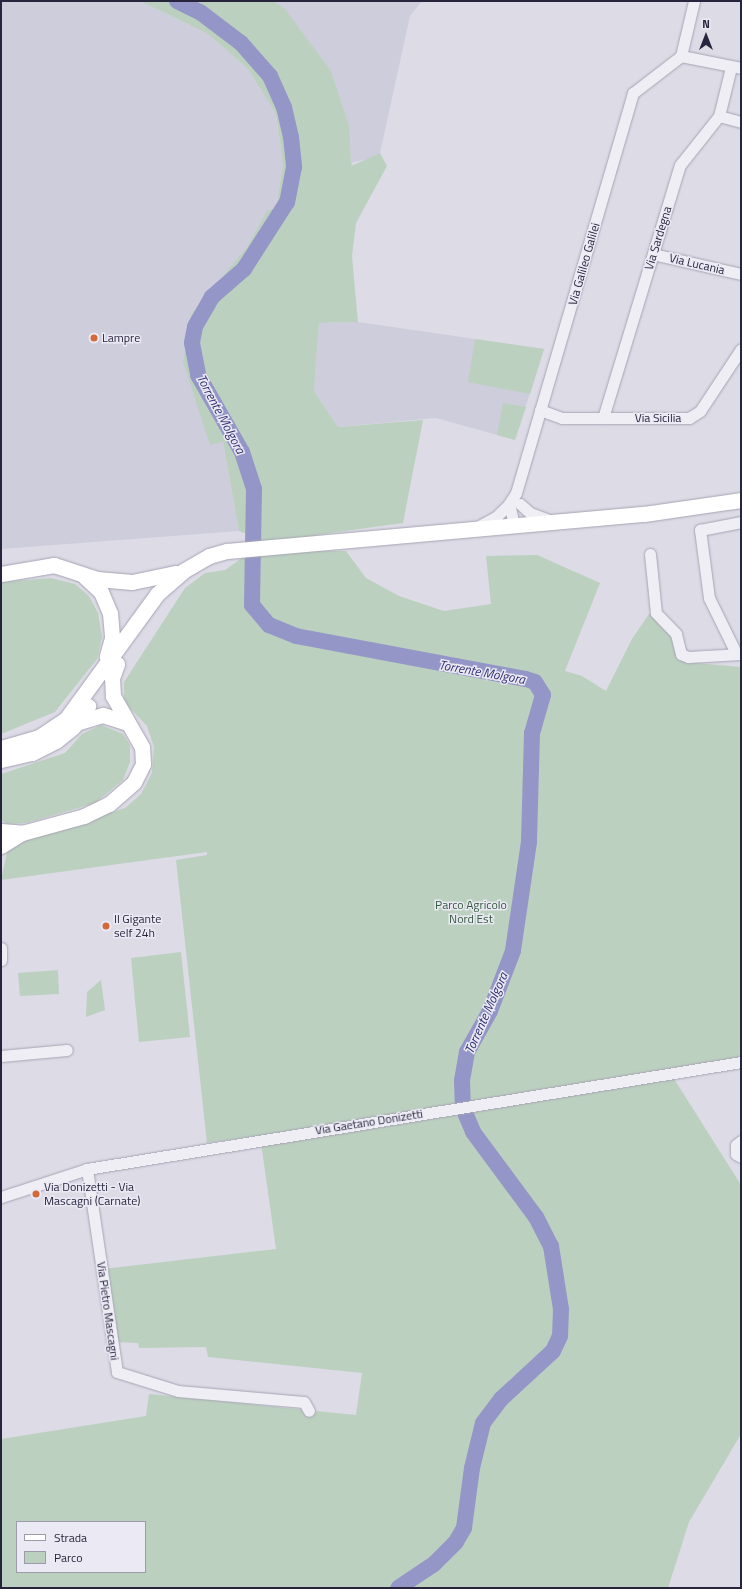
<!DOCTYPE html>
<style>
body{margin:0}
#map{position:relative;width:742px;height:1589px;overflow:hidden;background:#dcdbe6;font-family:"Titillium Web",sans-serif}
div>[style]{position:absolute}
.built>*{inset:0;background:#cecddb}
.green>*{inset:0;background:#bcd0c0}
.river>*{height:16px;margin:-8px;padding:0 8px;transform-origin:8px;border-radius:8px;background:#9496c8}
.roads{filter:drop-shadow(0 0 1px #a6a4b3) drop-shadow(0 0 1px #a6a4b3)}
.street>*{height:11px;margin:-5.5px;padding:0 5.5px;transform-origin:5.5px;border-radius:5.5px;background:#efeef5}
.secondary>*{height:15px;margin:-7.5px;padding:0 7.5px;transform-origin:7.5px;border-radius:7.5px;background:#fff}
.dots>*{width:11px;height:11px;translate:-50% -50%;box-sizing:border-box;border:2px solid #ebeaf4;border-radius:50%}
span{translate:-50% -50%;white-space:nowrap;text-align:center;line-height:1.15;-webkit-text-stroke:3px #ebeaf4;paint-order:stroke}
.street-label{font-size:12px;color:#27253d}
.poi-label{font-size:12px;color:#27253d}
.left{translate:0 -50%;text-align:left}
.park-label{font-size:12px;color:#32593c}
.water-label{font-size:13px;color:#2f2e71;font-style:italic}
.frame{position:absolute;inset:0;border:2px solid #27253d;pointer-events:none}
.legend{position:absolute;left:16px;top:1521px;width:130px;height:52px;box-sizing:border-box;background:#ebeaf4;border:1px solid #9d9bab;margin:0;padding:5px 7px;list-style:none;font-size:12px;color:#27253d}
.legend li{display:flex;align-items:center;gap:8px;height:20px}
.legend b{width:20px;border:1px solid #9d9bab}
.north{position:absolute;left:686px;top:16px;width:40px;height:40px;-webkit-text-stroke:3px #ebeaf4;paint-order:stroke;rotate:0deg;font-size:11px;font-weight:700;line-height:16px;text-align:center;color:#27253d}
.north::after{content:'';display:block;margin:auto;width:14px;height:18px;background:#27253d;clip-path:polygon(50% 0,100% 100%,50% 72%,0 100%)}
</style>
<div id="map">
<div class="built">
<i style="clip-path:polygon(1px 1px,140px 1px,208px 34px,248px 69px,276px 114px,283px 164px,276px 208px,267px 210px,247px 247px,191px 314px,210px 444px,223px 442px,239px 531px,1px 549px)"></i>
<i style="clip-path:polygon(215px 1px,422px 1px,410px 16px,380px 153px,374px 158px,353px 162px,337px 206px,327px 274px,308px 272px,319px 179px)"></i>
<i style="clip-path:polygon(358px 322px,544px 349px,515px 440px,436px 418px,338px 427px,314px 391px,319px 323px)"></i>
</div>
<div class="green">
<i style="clip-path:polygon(evenodd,140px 1px,273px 1px,285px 9px,331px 71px,349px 126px,351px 166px,380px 153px,387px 166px,356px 223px,352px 256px,358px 322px,319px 323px,314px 391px,338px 427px,423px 420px,403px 523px,316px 535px,315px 551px,346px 551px,366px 578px,399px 596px,444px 611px,491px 604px,486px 556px,537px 555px,600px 583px,565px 671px,582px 676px,606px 691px,632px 639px,649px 614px,667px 619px,685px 662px,741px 667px,741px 1062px,671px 1074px,741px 1185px,741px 1434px,689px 1522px,668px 1588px,1px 1588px,1px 1439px,146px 1416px,149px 1394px,356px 1415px,362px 1373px,208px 1357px,206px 1347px,139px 1348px,138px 1343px,114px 1342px,103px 1269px,276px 1249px,260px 1136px,207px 1143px,176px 860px,207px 855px,207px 852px,1px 880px,7px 852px,18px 843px,125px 808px,141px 794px,152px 773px,154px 747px,147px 726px,124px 702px,124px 682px,185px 588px,205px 573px,225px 570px,242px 558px,251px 557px,255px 540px,255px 537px,239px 531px,223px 442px,210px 445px,183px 362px,191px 314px,247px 247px,267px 210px,276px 208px,283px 164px,276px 114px,248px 69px,208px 34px,140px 1px,17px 1522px,145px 1522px,145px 1572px,17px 1572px,17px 1522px)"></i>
<i style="clip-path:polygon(475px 339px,544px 349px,530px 394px,468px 382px)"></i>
<i style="clip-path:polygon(503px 403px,526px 407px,515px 440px,497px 435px)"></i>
<i style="clip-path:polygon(51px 578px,75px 584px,89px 596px,98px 613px,102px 637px,97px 659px,55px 712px,1px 734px,1px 582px)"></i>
<i style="clip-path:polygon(101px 725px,123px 734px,130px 745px,130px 762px,123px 780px,95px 803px,26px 823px,7px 824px,1px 820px,1px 774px,65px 753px,82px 734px)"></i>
<i style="clip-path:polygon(181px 952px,190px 1037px,139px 1042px,131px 958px)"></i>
<i style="clip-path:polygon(58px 970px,59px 994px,20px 996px,18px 973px)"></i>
<i style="clip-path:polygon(101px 980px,105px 1010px,86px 1017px,87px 992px)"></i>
</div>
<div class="river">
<i style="left:177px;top:1px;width:25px;rotate:26deg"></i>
<i style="left:200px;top:12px;width:51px;rotate:37.1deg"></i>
<i style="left:241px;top:43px;width:44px;rotate:48.7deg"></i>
<i style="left:270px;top:76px;width:34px;rotate:66deg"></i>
<i style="left:284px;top:107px;width:31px;rotate:77deg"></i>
<i style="left:291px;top:137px;width:30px;rotate:84deg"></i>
<i style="left:294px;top:167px;width:36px;rotate:101deg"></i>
<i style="left:287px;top:202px;width:80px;rotate:122.7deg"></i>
<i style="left:244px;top:269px;width:43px;rotate:138.8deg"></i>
<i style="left:212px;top:297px;width:34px;rotate:120deg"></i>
<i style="left:195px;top:327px;width:16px;rotate:101deg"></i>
<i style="left:192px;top:343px;width:33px;rotate:79deg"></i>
<i style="left:198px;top:375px;width:89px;rotate:60.3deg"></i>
<i style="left:242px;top:452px;width:39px;rotate:72deg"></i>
<i style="left:254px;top:489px;width:116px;rotate:91deg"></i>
<i style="left:252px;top:605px;width:26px;rotate:50deg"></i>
<i style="left:269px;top:625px;width:29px;rotate:22deg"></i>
<i style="left:296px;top:636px;width:234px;rotate:10.6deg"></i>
<i style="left:526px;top:679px;width:9px;rotate:18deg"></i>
<i style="left:535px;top:682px;width:15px;rotate:58deg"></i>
<i style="left:543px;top:695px;width:40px;rotate:106deg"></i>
<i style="left:532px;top:733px;width:109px;rotate:91.6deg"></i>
<i style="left:529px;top:842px;width:110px;rotate:98.4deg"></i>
<i style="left:513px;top:951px;width:64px;rotate:111deg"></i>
<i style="left:490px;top:1011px;width:47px;rotate:119.3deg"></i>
<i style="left:467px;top:1052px;width:29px;rotate:100deg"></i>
<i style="left:462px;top:1081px;width:27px;rotate:88deg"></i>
<i style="left:463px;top:1108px;width:26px;rotate:67deg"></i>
<i style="left:473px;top:1132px;width:106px;rotate:53.5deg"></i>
<i style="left:536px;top:1217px;width:33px;rotate:63deg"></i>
<i style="left:551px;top:1246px;width:64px;rotate:81deg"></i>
<i style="left:561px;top:1309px;width:27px;rotate:92deg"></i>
<i style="left:560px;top:1336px;width:17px;rotate:115deg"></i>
<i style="left:553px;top:1351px;width:71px;rotate:137.3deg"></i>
<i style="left:501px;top:1399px;width:30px;rotate:127deg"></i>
<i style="left:483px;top:1423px;width:46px;rotate:103.7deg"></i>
<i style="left:472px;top:1468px;width:61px;rotate:97.6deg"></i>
<i style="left:464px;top:1528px;width:16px;rotate:120deg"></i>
<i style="left:456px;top:1542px;width:31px;rotate:135deg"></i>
<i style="left:434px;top:1564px;width:43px;rotate:146.3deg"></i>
</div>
<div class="roads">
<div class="street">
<i style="left:681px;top:56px;width:61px;rotate:11.3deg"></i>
<i style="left:681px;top:56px;width:57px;rotate:-76.7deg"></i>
<i style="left:719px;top:116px;width:23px;rotate:15deg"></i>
<i style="left:653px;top:254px;width:90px;rotate:12.8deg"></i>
<i style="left:540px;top:410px;width:23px;rotate:20deg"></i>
<i style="left:562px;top:418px;width:127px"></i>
<i style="left:689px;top:418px;width:13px;rotate:-32deg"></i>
<i style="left:700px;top:411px;width:74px;rotate:-56.5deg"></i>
<i style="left:603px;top:418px;width:264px;rotate:-73.1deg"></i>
<i style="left:680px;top:165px;width:63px;rotate:-51.5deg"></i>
<i style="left:719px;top:116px;width:50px;rotate:-76.2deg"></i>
<i style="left:520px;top:504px;width:13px;rotate:42deg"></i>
<i style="left:530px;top:513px;width:20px;rotate:20deg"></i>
<i style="left:514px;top:525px;width:22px;rotate:-103deg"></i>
<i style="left:509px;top:504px;width:13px;rotate:-58deg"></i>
<i style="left:516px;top:493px;width:417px;rotate:-73.7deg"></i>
<i style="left:633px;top:93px;width:61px;rotate:-37.6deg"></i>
<i style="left:477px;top:527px;width:21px;rotate:-28deg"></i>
<i style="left:496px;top:517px;width:18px;rotate:-45deg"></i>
<i style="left:650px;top:554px;width:59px;rotate:84.2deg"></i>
<i style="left:656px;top:613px;width:29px;rotate:46deg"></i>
<i style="left:676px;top:634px;width:21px;rotate:76deg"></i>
<i style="left:681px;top:654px;width:8px;rotate:23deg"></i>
<i style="left:688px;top:657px;width:53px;rotate:-3.2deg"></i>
<i style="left:735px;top:651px;width:59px;rotate:-116.1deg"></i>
<i style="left:709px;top:598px;width:69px;rotate:-97.5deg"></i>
<i style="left:700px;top:530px;width:42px;rotate:-11deg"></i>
<i style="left:1px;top:948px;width:12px;rotate:90deg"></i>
<i style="left:1px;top:1056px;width:66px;rotate:-5.2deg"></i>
<i style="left:741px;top:1141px;width:6px;rotate:141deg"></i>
<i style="left:736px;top:1145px;width:9px;rotate:90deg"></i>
<i style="left:736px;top:1154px;width:6px;rotate:31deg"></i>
<i style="left:87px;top:1169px;width:205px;rotate:81.6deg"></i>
<i style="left:117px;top:1372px;width:64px;rotate:17.3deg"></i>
<i style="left:178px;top:1391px;width:126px;rotate:5deg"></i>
<i style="left:304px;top:1402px;width:10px;rotate:61deg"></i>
<i style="left:1px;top:1197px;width:90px;rotate:-18deg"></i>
<i style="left:87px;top:1169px;width:663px;rotate:-9.29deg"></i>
</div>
<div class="secondary">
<i style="left:1px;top:574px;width:54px;rotate:-9.6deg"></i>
<i style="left:54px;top:565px;width:45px;rotate:18deg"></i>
<i style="left:97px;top:579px;width:35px;rotate:5deg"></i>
<i style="left:132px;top:582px;width:45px;rotate:-11.6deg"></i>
<i style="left:85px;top:577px;width:22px;rotate:43deg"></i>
<i style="left:101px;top:592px;width:23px;rotate:67deg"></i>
<i style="left:110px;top:613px;width:25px;rotate:85deg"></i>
<i style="left:112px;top:638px;width:19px;rotate:106deg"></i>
<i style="left:76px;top:723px;width:28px;rotate:-17deg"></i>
<i style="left:103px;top:715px;width:26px;rotate:18deg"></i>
<i style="left:1px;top:748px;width:40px;rotate:-16deg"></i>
<i style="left:39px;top:737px;width:32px;rotate:-34deg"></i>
<i style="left:66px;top:719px;width:155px;rotate:-53.9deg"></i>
<i style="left:157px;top:594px;width:35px;rotate:-41deg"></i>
<i style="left:183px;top:571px;width:30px;rotate:-30deg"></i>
<i style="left:209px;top:556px;width:19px;rotate:-16deg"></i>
<i style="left:227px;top:551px;width:419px;rotate:-5.1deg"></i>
<i style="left:644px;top:514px;width:98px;rotate:-8.2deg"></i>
<i style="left:1px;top:760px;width:32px;rotate:-13deg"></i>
<i style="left:32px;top:753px;width:27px;rotate:-27deg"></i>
<i style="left:56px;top:741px;width:22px;rotate:-39deg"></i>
<i style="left:73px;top:727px;width:26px;rotate:-54deg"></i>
<i style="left:1px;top:831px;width:21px;rotate:5deg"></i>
<i style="left:22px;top:833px;width:64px;rotate:-15.3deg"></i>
<i style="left:84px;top:816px;width:28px;rotate:-26deg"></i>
<i style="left:109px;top:804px;width:33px;rotate:-41deg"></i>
<i style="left:134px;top:782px;width:20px;rotate:-63deg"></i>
<i style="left:143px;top:764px;width:17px;rotate:-93deg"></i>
<i style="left:142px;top:747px;width:59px;rotate:-119.6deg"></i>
<i style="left:113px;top:696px;width:18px;rotate:-93deg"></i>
<i style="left:112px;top:678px;width:15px;rotate:-70deg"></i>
<i style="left:1px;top:846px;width:25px;rotate:-32deg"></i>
</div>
</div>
<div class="dots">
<i style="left:94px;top:338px;background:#d2693a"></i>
<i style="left:106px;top:926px;background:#d2693a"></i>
<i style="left:36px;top:1194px;background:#d2693a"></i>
</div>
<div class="street-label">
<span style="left:658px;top:238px;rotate:-73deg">Via Sardegna</span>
<span style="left:584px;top:264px;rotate:-74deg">Via Galileo Galilei</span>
<span style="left:697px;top:264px;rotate:13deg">Via Lucania</span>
<span style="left:658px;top:418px">Via Sicilia</span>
<span style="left:369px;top:1122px;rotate:-9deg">Via Gaetano Donizetti</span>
<span style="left:108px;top:1311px;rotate:82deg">Via Pietro Mascagni</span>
</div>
<div class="poi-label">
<span class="left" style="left:102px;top:338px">Lampre</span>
<span class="left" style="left:114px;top:926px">Il Gigante<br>self 24h</span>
<span class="left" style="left:44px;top:1194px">Via Donizetti - Via<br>Mascagni (Carnate)</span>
</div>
<div class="park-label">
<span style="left:471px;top:912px">Parco Agricolo<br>Nord Est</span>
</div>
<div class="water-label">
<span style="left:221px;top:414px;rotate:62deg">Torrente Molgora</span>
<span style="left:482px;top:672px;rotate:10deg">Torrente Molgora</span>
<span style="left:486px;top:1013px;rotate:-66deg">Torrente Molgora</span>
</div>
<div class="frame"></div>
<ul class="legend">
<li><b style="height:5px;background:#fff"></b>Strada</li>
<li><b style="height:11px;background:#bcd0c0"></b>Parco</li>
</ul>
<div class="north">N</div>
</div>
